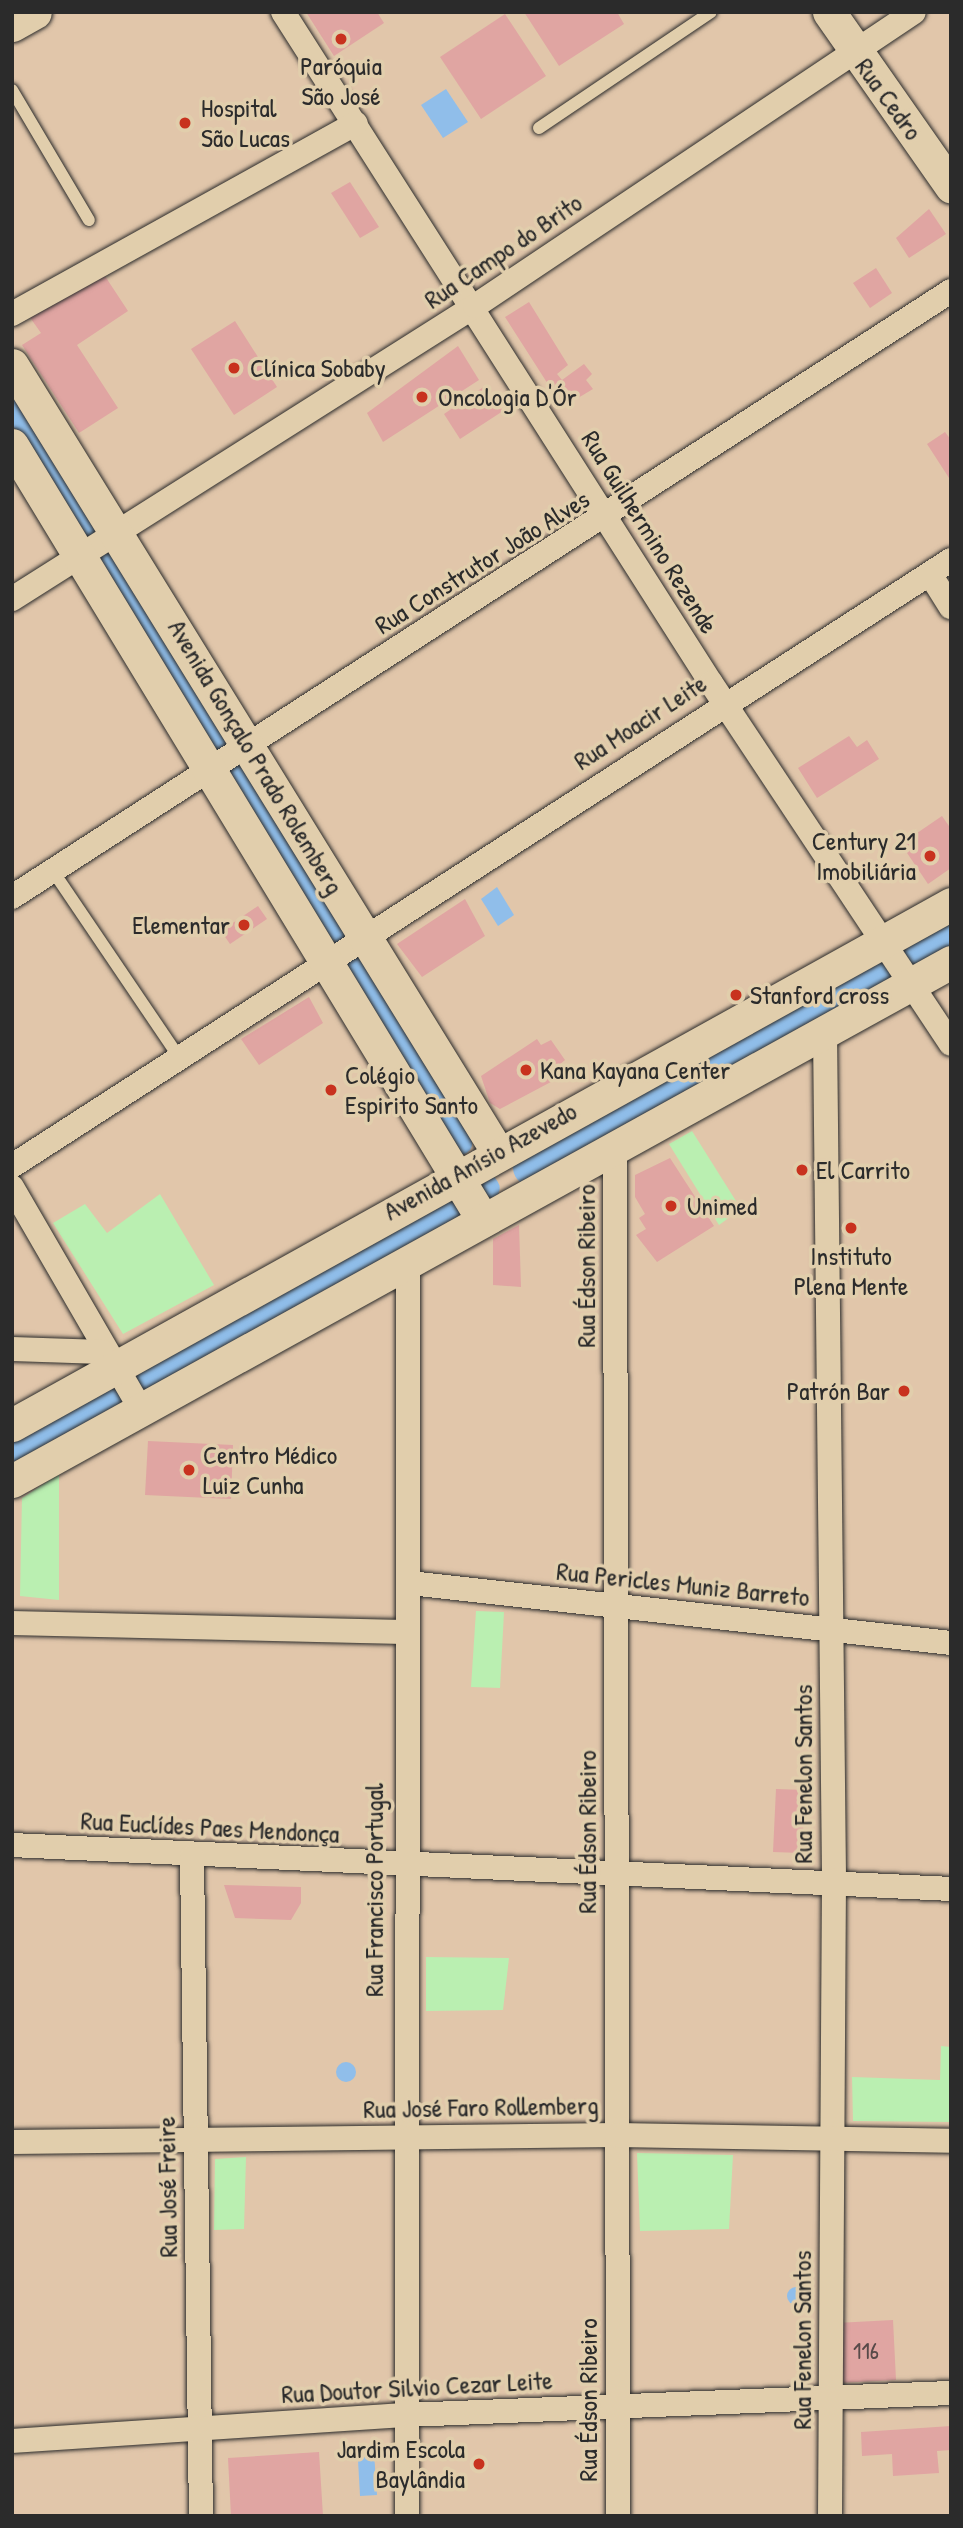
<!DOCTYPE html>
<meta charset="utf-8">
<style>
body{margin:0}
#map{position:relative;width:963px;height:2528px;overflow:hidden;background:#e1c6aa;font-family:"Patrick Hand",sans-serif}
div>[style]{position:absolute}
.green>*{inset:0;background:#baefb1}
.water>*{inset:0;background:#90beea}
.round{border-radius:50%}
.canal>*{height:21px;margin:-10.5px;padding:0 10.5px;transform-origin:10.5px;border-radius:10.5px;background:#90beea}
.river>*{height:37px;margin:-18.5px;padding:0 18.5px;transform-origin:18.5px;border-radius:18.5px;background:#90beea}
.building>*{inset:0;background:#e0a5a2}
.roads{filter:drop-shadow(0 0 2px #2b2b2b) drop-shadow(0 0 2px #2b2b2b)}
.lane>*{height:12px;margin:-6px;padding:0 6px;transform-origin:6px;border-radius:6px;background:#e1ceac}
.street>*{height:24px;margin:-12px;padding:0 12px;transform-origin:12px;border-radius:12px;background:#e1ceac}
.secondary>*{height:33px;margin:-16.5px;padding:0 16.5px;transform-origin:16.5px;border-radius:16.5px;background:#e1ceac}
.dots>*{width:19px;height:19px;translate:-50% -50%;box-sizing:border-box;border:4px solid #e1ceac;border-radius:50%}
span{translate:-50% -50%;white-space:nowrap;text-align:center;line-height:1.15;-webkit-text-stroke:7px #e1ceac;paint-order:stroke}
.number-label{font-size:23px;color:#584a49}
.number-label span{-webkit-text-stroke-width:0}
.poi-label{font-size:26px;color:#2b2b2b}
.left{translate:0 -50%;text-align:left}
.right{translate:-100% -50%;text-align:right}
.street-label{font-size:26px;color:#2b2b2b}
.frame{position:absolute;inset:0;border:14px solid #2b2b2b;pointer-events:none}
</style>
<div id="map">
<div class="green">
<i style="clip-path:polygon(692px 1131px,741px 1209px,719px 1225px,669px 1144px)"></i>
<i style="clip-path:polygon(160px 1194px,214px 1285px,123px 1334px,53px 1223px,85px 1204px,107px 1233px)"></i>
<i style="clip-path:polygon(59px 1474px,59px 1600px,20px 1596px,22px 1498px)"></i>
<i style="clip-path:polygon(476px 1611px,504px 1612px,500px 1688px,471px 1687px)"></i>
<i style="clip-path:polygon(426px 1957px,509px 1958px,503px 2010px,426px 2011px)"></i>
<i style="clip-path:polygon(941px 2046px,951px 2047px,951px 2122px,853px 2121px,852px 2077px,940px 2080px)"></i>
<i style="clip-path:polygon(637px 2153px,733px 2155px,729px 2229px,640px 2231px)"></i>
<i style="clip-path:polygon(246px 2157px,244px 2229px,214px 2230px,215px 2159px)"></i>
</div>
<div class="water">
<i style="clip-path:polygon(446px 89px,468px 122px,443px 138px,421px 105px)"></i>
<i style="clip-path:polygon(497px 887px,514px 915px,498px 926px,481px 899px)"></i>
<i class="round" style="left:336px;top:2062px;width:20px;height:20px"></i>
<i class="round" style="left:787px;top:2287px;width:18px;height:18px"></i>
<i style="clip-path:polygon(374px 2453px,377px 2495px,360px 2496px,358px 2460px)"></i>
</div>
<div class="canal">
<i style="left:12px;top:404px;width:865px;rotate:58.72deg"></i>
<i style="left:481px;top:1176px;width:14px;rotate:56deg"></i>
</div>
<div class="river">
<i style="left:531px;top:1167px;width:481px;rotate:-29.1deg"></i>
<i style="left:12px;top:1454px;width:504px;rotate:-29.05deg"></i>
</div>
<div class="building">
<i style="clip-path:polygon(306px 12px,377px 12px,384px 23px,334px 56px)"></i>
<i style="clip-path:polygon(524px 12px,617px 12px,624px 24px,559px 66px)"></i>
<i style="clip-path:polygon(505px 14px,546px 76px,481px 119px,440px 57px)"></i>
<i style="clip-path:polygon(350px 182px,379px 227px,360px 238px,331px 193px)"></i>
<i style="clip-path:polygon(929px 209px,946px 234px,909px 258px,896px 238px)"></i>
<i style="clip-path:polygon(876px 268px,892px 293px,870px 308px,853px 283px)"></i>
<i style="clip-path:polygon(101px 270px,128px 311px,77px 345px,118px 408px,79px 433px,22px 345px,41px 333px,29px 316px)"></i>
<i style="clip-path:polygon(529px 302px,568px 365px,557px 374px,562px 380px,584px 364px,592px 374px,586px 380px,593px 389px,568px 404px,560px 390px,553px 392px,505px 317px)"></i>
<i style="clip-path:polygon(235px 321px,277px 387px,234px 415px,191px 349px)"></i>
<i style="clip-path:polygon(458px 346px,479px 380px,383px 442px,367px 413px)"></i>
<i style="clip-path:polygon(485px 386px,503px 411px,460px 439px,444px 414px)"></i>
<i style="clip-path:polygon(945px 432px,951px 440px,951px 481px,927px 444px)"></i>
<i style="clip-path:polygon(609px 465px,621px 484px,612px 490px,600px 471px)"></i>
<i style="clip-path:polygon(849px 736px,857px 747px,867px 740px,879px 759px,817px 798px,798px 768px)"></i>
<i style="clip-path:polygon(942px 816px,951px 829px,951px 868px,928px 884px,901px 844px)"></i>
<i style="clip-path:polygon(465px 899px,485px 936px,422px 977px,397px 944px)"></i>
<i style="clip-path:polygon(258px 906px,267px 919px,230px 944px,221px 931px)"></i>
<i style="clip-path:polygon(309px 997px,323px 1023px,259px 1065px,241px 1039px)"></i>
<i style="clip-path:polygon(537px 1039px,541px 1045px,551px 1040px,565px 1060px,559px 1065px,564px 1075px,500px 1109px,490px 1103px,481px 1076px)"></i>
<i style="clip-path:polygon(670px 1158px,714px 1226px,657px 1262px,636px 1235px,646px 1229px,639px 1218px,645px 1214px,635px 1197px,635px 1175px)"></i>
<i style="clip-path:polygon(519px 1225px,521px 1287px,493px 1285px,493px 1239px)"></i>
<i style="clip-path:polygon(148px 1441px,233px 1445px,231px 1499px,145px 1495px)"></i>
<i style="clip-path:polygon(776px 1789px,805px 1790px,802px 1853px,773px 1852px)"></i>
<i style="clip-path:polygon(224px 1885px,301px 1887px,301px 1903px,291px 1920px,235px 1918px)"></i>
<i style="clip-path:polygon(893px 2320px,896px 2380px,839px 2383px,836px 2323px)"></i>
<i style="clip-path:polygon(951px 2426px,951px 2450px,937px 2451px,939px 2473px,893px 2476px,892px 2454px,862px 2456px,861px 2432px)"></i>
<i style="clip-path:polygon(319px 2452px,323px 2516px,231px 2516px,228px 2458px)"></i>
</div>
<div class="roads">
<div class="lane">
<i style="left:12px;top:90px;width:151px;rotate:59.4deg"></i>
<i style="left:539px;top:128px;width:207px;rotate:-34deg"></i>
<i style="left:53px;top:871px;width:225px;rotate:55.9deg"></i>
</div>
<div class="street">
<i style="left:283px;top:12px;width:796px;rotate:57.47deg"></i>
<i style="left:711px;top:683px;width:433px;rotate:56.4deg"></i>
<i style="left:12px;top:314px;width:393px;rotate:-29deg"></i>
<i style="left:930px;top:574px;width:39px;rotate:58deg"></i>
<i style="left:12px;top:599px;width:548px;rotate:-32.33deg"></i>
<i style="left:475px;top:306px;width:528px;rotate:-33.81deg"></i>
<i style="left:12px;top:897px;width:1118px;rotate:-32.84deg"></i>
<i style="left:825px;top:1031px;width:849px;rotate:89.39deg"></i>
<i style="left:834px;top:1880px;width:636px;rotate:90.36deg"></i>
<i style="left:615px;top:1149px;width:1367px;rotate:89.87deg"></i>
<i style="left:12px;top:1166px;width:1118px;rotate:-32.84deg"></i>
<i style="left:12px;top:1187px;width:255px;rotate:59.9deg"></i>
<i style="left:12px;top:1349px;width:91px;rotate:1.9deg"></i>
<i style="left:410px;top:1583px;width:544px;rotate:6.33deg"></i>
<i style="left:12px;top:1623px;width:391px;rotate:1.3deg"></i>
<i style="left:12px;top:1845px;width:940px;rotate:2.68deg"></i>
<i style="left:192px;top:1857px;width:659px;rotate:89.22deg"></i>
<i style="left:12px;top:2142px;width:605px;rotate:-0.66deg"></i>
<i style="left:617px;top:2135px;width:334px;rotate:1deg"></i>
<i style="left:12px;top:2441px;width:396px;rotate:-3.8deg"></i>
<i style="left:407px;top:2415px;width:544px;rotate:-2.32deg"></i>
<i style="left:407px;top:2516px;width:1251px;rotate:-89.95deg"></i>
</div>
<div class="secondary">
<i style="left:829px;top:12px;width:213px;rotate:55deg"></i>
<i style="left:12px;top:25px;width:26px;rotate:-29deg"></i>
<i style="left:12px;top:365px;width:924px;rotate:58.32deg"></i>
<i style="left:12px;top:445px;width:907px;rotate:58.71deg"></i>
<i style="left:12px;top:1425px;width:1074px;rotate:-29.02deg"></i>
<i style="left:12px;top:1481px;width:1073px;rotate:-28.93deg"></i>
</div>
</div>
<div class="dots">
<i style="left:341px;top:39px;background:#c8321e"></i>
<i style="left:185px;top:123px;background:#c8321e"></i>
<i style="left:234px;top:368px;background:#c8321e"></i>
<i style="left:422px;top:397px;background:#c8321e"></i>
<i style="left:930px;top:856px;background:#c8321e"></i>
<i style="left:244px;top:925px;background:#c8321e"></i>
<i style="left:736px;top:995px;background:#c8321e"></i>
<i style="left:526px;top:1070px;background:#c8321e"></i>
<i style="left:331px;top:1090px;background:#c8321e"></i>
<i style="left:802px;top:1170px;background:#c8321e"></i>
<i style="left:671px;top:1206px;background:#c8321e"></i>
<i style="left:851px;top:1228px;background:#c8321e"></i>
<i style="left:904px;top:1391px;background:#c8321e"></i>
<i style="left:189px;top:1470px;background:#c8321e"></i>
<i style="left:479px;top:2464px;background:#c8321e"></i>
</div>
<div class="number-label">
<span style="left:866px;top:2351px">116</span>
</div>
<div class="poi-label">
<span style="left:341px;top:81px">Paróquia<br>São José</span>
<span class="left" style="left:201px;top:123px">Hospital<br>São Lucas</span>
<span class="left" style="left:250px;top:368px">Clínica Sobaby</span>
<span class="left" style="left:438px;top:397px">Oncologia D'Ór</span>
<span class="right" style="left:916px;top:856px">Century 21<br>Imobiliária</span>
<span class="right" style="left:230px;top:925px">Elementar</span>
<span class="left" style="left:750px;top:995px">Stanford cross</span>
<span class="left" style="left:540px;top:1070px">Kana Kayana Center</span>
<span class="left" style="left:345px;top:1090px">Colégio<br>Espirito Santo</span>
<span class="left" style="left:816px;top:1170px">El Carrito</span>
<span class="left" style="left:687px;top:1206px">Unimed</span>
<span style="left:851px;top:1271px">Instituto<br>Plena Mente</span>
<span class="right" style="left:890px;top:1391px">Patrón Bar</span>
<span class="left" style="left:203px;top:1470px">Centro Médico<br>Luiz Cunha</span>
<span class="right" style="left:465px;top:2464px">Jardim Escola<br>Baylândia</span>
</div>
<div class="street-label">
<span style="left:889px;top:99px;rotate:54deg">Rua Cedro</span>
<span style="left:503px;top:251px;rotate:-34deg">Rua Campo do Brito</span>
<span style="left:650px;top:532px;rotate:58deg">Rua Guilhermino Rezende</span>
<span style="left:482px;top:562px;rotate:-32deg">Rua Construtor João Alves</span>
<span style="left:640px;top:722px;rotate:-33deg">Rua Moacir Leite</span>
<span style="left:256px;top:757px;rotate:59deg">Avenida Gonçalo Prado Rolemberg</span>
<span style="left:480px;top:1161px;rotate:-29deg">Avenida Anísio Azevedo</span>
<span style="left:586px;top:1266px;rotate:-90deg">Rua Édson Ribeiro</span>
<span style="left:683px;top:1584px;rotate:6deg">Rua Pericles Muniz Barreto</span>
<span style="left:803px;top:1774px;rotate:-90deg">Rua Fenelon Santos</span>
<span style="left:210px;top:1827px;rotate:3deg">Rua Euclídes Paes Mendonça</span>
<span style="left:587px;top:1832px;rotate:-90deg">Rua Édson Ribeiro</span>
<span style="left:374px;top:1890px;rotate:-90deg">Rua Francisco Portugal</span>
<span style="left:481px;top:2107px;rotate:-1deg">Rua José Faro Rollemberg</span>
<span style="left:167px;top:2187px;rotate:-91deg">Rua José Freire</span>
<span style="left:802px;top:2340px;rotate:-90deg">Rua Fenelon Santos</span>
<span style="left:417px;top:2387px;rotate:-3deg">Rua Doutor Silvio Cezar Leite</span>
<span style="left:588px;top:2400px;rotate:-90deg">Rua Édson Ribeiro</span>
</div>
<div class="frame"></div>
</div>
